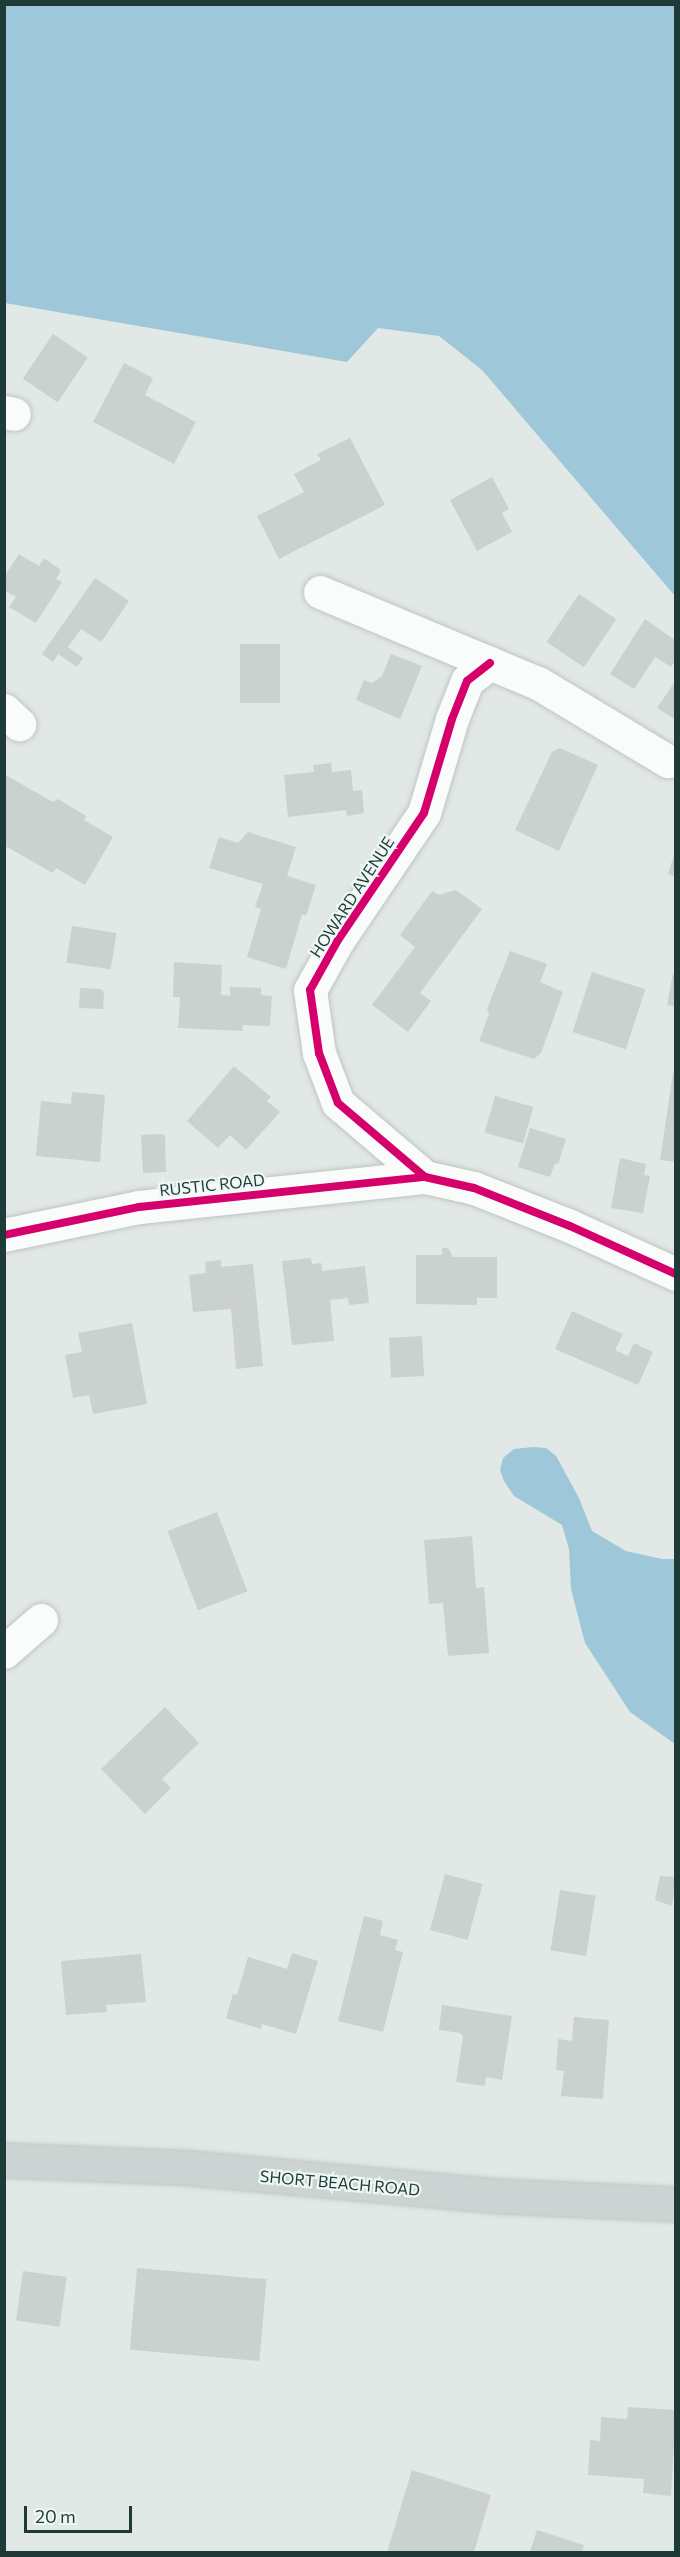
<!DOCTYPE html>
<style>
body{margin:0}
#map{position:relative;width:680px;height:2557px;overflow:hidden;background:#e1e8e6;font-family:Commissioner,sans-serif}
div>[style]{position:absolute}
.water>*{inset:0;background:#9ec8d9}
.building>*{inset:0;background:#cbd1cf;transform-origin:0 0}
.roads{filter:drop-shadow(0 0 2px #bec5c3) drop-shadow(0 0 2px #bec5c3)}
.minor>*{height:33px;margin:-16.5px;padding:0 16.5px;transform-origin:16.5px;border-radius:16.5px;background:#fafcfb}
.major>*{height:33px;margin:-16.5px;padding:0 16.5px;transform-origin:16.5px;border-radius:16.5px;background:#ccd4d3}
.cycleway>*{height:8px;margin:-4px;padding:0 4px;transform-origin:4px;border-radius:4px;background:#d6006c}
span{translate:-50% -50%;white-space:nowrap;text-align:center;line-height:1.15;-webkit-text-stroke:4.5px #eef7f4;paint-order:stroke}
.street-label{font-size:16px;color:#1e3b38}
.frame{position:absolute;inset:0;border:6px solid #1e3b38;pointer-events:none}
.scale{position:absolute;left:24px;top:2506px;width:108px;height:27px;box-sizing:border-box;border:3px solid #1e3b38;border-top:0;padding-left:8px;font-size:18px;line-height:21px;white-space:nowrap;color:#1e3b38;-webkit-text-stroke:4px #eef7f4;paint-order:stroke}
</style>
<div id="map">
<div class="water">
<i style="clip-path:polygon(4px 5px,675px 5px,675px 596px,482px 370px,439px 336px,378px 328px,347px 362px,5px 303px)"></i>
<i style="clip-path:polygon(533px 1447px,546px 1448px,556px 1456px,579px 1498px,592px 1531px,626px 1551px,662px 1559px,675px 1559px,675px 1744px,630px 1712px,585px 1643px,571px 1589px,569px 1549px,562px 1525px,514px 1496px,504px 1481px,500px 1470px,503px 1458px,514px 1449px)"></i>
</div>
<div class="building">
<i style="left:53px;top:334px;width:42px;height:54px;rotate:34deg"></i>
<i style="clip-path:polygon(124px 363px,153px 378px,145px 395px,196px 422px,174px 464px,93px 422px)"></i>
<i style="clip-path:polygon(350px 438px,385px 505px,279px 559px,257px 516px,304px 492px,294px 474px,321px 460px,317px 454px)"></i>
<i style="clip-path:polygon(492px 477px,509px 509px,502px 513px,512px 532px,477px 551px,450px 500px)"></i>
<i style="clip-path:polygon(19px 554px,39px 566px,44px 558px,61px 570px,56px 579px,62px 582px,36px 623px,9px 607px,16px 597px,4px 590px,4px 577px)"></i>
<i style="clip-path:polygon(95px 578px,129px 601px,101px 642px,81px 629px,68px 647px,83px 658px,77px 667px,58px 654px,53px 662px,42px 654px)"></i>
<i style="left:579px;top:594px;width:45px;height:58px;rotate:34deg"></i>
<i style="clip-path:polygon(645px 619px,676px 641px,676px 660px,671px 667px,655px 657px,634px 689px,610px 674px)"></i>
<i style="left:240px;top:644px;width:40px;height:59px"></i>
<i style="clip-path:polygon(391px 654px,422px 666px,400px 719px,356px 700px,364px 680px,372px 683px,382px 676px)"></i>
<i style="clip-path:polygon(676px 680px,676px 720px,657px 708px)"></i>
<i style="clip-path:polygon(560px 748px,598px 765px,559px 851px,515px 830px,552px 752px)"></i>
<i style="clip-path:polygon(331px 763px,332px 772px,351px 770px,353px 791px,362px 790px,364px 813px,347px 816px,346px 810px,288px 817px,284px 775px,314px 772px,313px 765px)"></i>
<i style="clip-path:polygon(4px 774px,53px 802px,58px 799px,86px 816px,84px 820px,113px 837px,85px 885px,56px 868px,53px 873px,7px 847px,4px 851px)"></i>
<i style="clip-path:polygon(248px 832px,296px 847px,287px 876px,316px 885px,306px 916px,302px 914px,286px 969px,247px 957px,261px 909px,255px 907px,263px 884px,209px 868px,219px 837px,238px 843px)"></i>
<i style="clip-path:polygon(675px 852px,676px 852px,676px 877px,668px 874px)"></i>
<i style="clip-path:polygon(456px 890px,482px 909px,420px 993px,431px 1001px,408px 1032px,372px 1005px,415px 947px,400px 935px,432px 891px,439px 895px)"></i>
<i style="left:72px;top:926px;width:45px;height:37px;rotate:9deg"></i>
<i style="clip-path:polygon(510px 951px,547px 964px,540px 982px,563px 992px,541px 1053px,534px 1059px,479px 1041px,489px 1014px,487px 1009px)"></i>
<i style="clip-path:polygon(174px 962px,222px 965px,221px 995px,230px 996px,230px 987px,261px 988px,261px 995px,272px 996px,270px 1026px,243px 1025px,242px 1031px,178px 1028px,180px 997px,173px 997px)"></i>
<i style="left:592px;top:972px;width:56px;height:63px;rotate:18deg"></i>
<i style="clip-path:polygon(673px 973px,676px 973px,676px 1007px,667px 1005px)"></i>
<i style="clip-path:polygon(80px 988px,101px 989px,104px 993px,103px 1009px,79px 1008px)"></i>
<i style="clip-path:polygon(234px 1066px,271px 1097px,267px 1101px,280px 1112px,246px 1150px,230px 1135px,218px 1148px,187px 1121px)"></i>
<i style="clip-path:polygon(676px 1071px,676px 1162px,660px 1160px,673px 1073px)"></i>
<i style="clip-path:polygon(72px 1092px,105px 1095px,100px 1162px,36px 1156px,41px 1101px,71px 1104px)"></i>
<i style="left:495px;top:1096px;width:40px;height:38px;rotate:16deg"></i>
<i style="clip-path:polygon(530px 1128px,566px 1139px,558px 1164px,555px 1163px,550px 1177px,518px 1167px)"></i>
<i style="clip-path:polygon(162px 1134px,165px 1136px,166px 1172px,143px 1173px,141px 1135px)"></i>
<i style="clip-path:polygon(620px 1158px,646px 1164px,644px 1175px,650px 1176px,643px 1213px,611px 1208px)"></i>
<i style="clip-path:polygon(442px 1248px,448px 1248px,453px 1257px,497px 1257px,497px 1298px,477px 1298px,477px 1305px,416px 1304px,416px 1255px,442px 1255px)"></i>
<i style="clip-path:polygon(311px 1258px,312px 1264px,321px 1263px,322px 1271px,365px 1266px,369px 1303px,349px 1305px,348px 1298px,330px 1300px,334px 1341px,292px 1345px,282px 1261px)"></i>
<i style="clip-path:polygon(221px 1260px,221px 1267px,253px 1264px,263px 1366px,236px 1369px,231px 1309px,193px 1312px,189px 1275px,206px 1273px,205px 1262px)"></i>
<i style="clip-path:polygon(572px 1311px,623px 1334px,615px 1350px,628px 1356px,634px 1343px,653px 1352px,638px 1385px,555px 1349px)"></i>
<i style="clip-path:polygon(132px 1323px,147px 1404px,93px 1414px,89px 1395px,73px 1398px,65px 1355px,82px 1352px,78px 1333px)"></i>
<i style="left:422px;top:1336px;width:40px;height:33px;rotate:87deg"></i>
<i style="left:217px;top:1512px;width:85px;height:53px;rotate:69deg"></i>
<i style="clip-path:polygon(472px 1536px,476px 1588px,484px 1587px,489px 1653px,448px 1656px,443px 1603px,429px 1604px,424px 1540px)"></i>
<i style="clip-path:polygon(165px 1707px,199px 1743px,162px 1779px,171px 1788px,145px 1814px,101px 1769px)"></i>
<i style="left:445px;top:1874px;width:39px;height:58px;rotate:15deg"></i>
<i style="clip-path:polygon(660px 1876px,676px 1877px,672px 1906px,655px 1900px)"></i>
<i style="left:560px;top:1890px;width:36px;height:61px;rotate:9deg"></i>
<i style="clip-path:polygon(364px 1916px,383px 1921px,380px 1935px,398px 1940px,395px 1950px,403px 1952px,383px 2032px,338px 2021px)"></i>
<i style="clip-path:polygon(292px 1953px,318px 1961px,296px 2034px,262px 2024px,261px 2029px,226px 2018px,233px 1994px,237px 1995px,248px 1957px,287px 1969px)"></i>
<i style="clip-path:polygon(141px 1954px,146px 2002px,106px 2005px,107px 2012px,66px 2015px,61px 1961px)"></i>
<i style="clip-path:polygon(442px 2005px,512px 2016px,502px 2080px,486px 2077px,485px 2086px,456px 2082px,463px 2036px,460px 2033px,439px 2030px)"></i>
<i style="clip-path:polygon(574px 2017px,609px 2020px,603px 2099px,561px 2096px,564px 2071px,556px 2070px,558px 2039px,572px 2041px)"></i>
<i style="left:137px;top:2268px;width:130px;height:82px;rotate:5deg"></i>
<i style="left:23px;top:2271px;width:44px;height:50px;rotate:8deg"></i>
<i style="clip-path:polygon(628px 2407px,676px 2410px,671px 2496px,643px 2493px,644px 2479px,588px 2475px,590px 2440px,600px 2441px,601px 2417px,627px 2419px)"></i>
<i style="clip-path:polygon(412px 2470px,491px 2495px,474px 2552px,387px 2552px)"></i>
<i style="clip-path:polygon(537px 2530px,584px 2545px,582px 2552px,530px 2552px)"></i>
</div>
<div class="roads">
<div class="minor">
<i style="left:4px;top:412px;width:10px;rotate:11deg"></i>
<i style="left:320px;top:592px;width:236px;rotate:22.7deg"></i>
<i style="left:538px;top:683px;width:152px;rotate:31deg"></i>
<i style="left:490px;top:663px;width:29px;rotate:142deg"></i>
<i style="left:467px;top:681px;width:41px;rotate:111.5deg"></i>
<i style="left:452px;top:719px;width:98px;rotate:106.6deg"></i>
<i style="left:424px;top:813px;width:153px;rotate:124.1deg"></i>
<i style="left:338px;top:940px;width:57px;rotate:119.2deg"></i>
<i style="left:310px;top:990px;width:64px;rotate:81.9deg"></i>
<i style="left:319px;top:1053px;width:53px;rotate:69.2deg"></i>
<i style="left:338px;top:1103px;width:114px;rotate:40.4deg"></i>
<i style="left:425px;top:1177px;width:50px;rotate:12.7deg"></i>
<i style="left:474px;top:1188px;width:103px;rotate:21.6deg"></i>
<i style="left:570px;top:1226px;width:116px;rotate:24.4deg"></i>
<i style="left:4px;top:710px;width:21px;rotate:43deg"></i>
<i style="left:4px;top:1235px;width:138px;rotate:-11.7deg"></i>
<i style="left:139px;top:1207px;width:288px;rotate:-6deg"></i>
<i style="left:4px;top:1652px;width:49px;rotate:-40.9deg"></i>
</div>
<div class="major">
<i style="left:4px;top:2160px;width:187px;rotate:2.4deg"></i>
<i style="left:191px;top:2168px;width:310px;rotate:5.2deg"></i>
<i style="left:500px;top:2196px;width:176px;rotate:2.6deg"></i>
</div>
</div>
<div class="cycleway">
<i style="left:490px;top:663px;width:29px;rotate:142deg"></i>
<i style="left:467px;top:681px;width:41px;rotate:111.5deg"></i>
<i style="left:452px;top:719px;width:98px;rotate:106.6deg"></i>
<i style="left:424px;top:813px;width:153px;rotate:124.1deg"></i>
<i style="left:338px;top:940px;width:57px;rotate:119.2deg"></i>
<i style="left:310px;top:990px;width:64px;rotate:81.9deg"></i>
<i style="left:319px;top:1053px;width:53px;rotate:69.2deg"></i>
<i style="left:338px;top:1103px;width:114px;rotate:40.4deg"></i>
<i style="left:425px;top:1177px;width:50px;rotate:12.7deg"></i>
<i style="left:474px;top:1188px;width:103px;rotate:21.6deg"></i>
<i style="left:570px;top:1226px;width:116px;rotate:24.4deg"></i>
<i style="left:4px;top:1235px;width:138px;rotate:-11.7deg"></i>
<i style="left:139px;top:1207px;width:288px;rotate:-6deg"></i>
</div>
<div class="street-label">
<span style="left:352px;top:897px;rotate:-57deg">HOWARD AVENUE</span>
<span style="left:212px;top:1185px;rotate:-6deg">RUSTIC ROAD</span>
<span style="left:340px;top:2183px;rotate:5deg">SHORT BEACH ROAD</span>
</div>
<div class="frame"></div>
<div class="scale">20 m</div>
</div>
